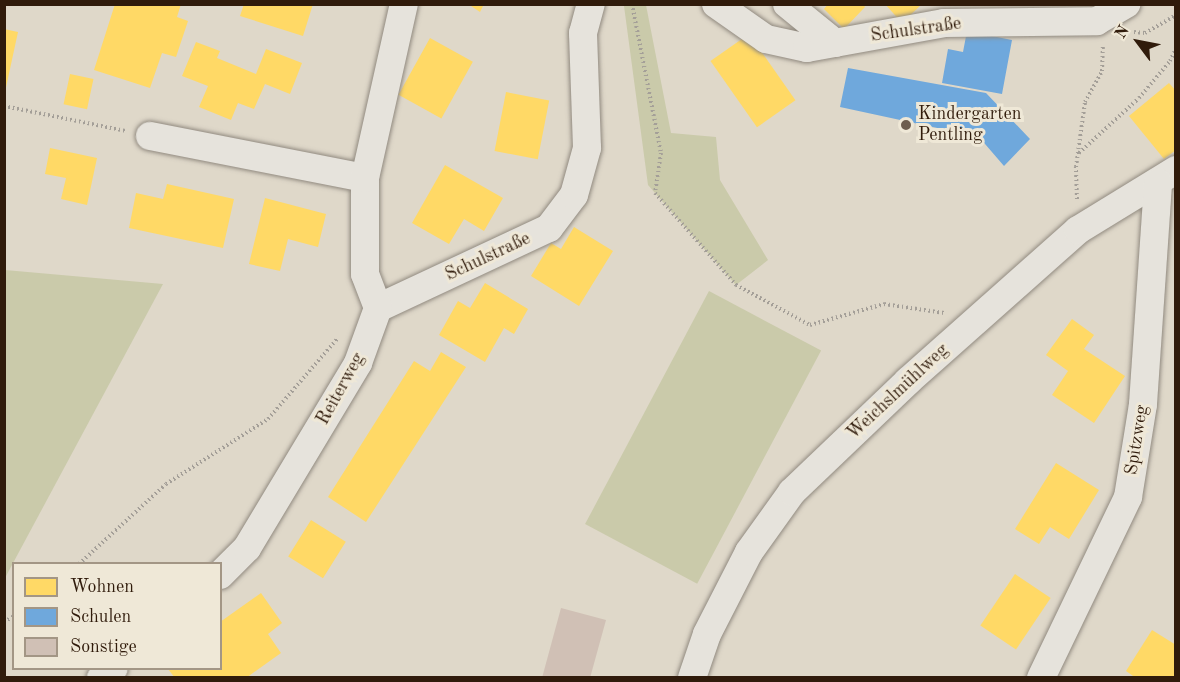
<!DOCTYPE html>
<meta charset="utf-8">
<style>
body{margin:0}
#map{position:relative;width:1180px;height:682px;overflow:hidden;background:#dfd8c9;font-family:"Old Standard TT",serif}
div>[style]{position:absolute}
.green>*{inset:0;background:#cacaaa;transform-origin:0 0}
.homes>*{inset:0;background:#ffd966;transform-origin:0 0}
.schools>*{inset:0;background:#6fa8dc}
.building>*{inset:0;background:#d0c0b5}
.path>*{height:4px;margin-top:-2px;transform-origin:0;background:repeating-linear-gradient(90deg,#a49f98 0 1.5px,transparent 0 4.5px)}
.roads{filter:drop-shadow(0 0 2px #918a80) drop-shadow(0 0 2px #918a80)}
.minor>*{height:28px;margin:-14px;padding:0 14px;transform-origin:14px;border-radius:14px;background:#e6e3dc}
.dots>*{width:16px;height:16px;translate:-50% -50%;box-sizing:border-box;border:3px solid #efe8d7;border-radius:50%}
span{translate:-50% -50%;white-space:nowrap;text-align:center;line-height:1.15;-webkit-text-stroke:6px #efe8d7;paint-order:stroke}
.street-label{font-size:18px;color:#301b0b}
.poi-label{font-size:18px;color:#301b0b}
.left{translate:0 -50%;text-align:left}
.frame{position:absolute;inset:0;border:6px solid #301b0b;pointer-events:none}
.legend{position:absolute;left:12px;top:562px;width:210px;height:108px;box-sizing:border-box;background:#efe8d7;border:2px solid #a39685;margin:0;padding:8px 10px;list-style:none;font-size:18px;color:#301b0b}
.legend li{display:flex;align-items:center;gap:12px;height:30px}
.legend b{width:30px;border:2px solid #a39685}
.north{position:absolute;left:1108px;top:12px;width:60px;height:60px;-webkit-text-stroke:4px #efe8d7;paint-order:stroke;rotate:302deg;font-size:16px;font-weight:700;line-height:24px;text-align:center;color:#301b0b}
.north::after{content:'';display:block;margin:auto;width:21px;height:27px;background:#301b0b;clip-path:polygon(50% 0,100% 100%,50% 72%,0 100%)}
</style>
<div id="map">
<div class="green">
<i style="clip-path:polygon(646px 5px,671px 133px,716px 137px,720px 180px,768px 260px,736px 285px,648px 185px,624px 6px)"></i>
<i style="clip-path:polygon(5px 270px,163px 284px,5px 578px,4px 270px)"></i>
<i style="left:709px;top:291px;width:127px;height:264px;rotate:28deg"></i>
</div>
<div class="homes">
<i style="clip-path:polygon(115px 4px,181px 4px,177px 17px,188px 21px,176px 57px,162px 53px,150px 88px,94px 70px)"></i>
<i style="clip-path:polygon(244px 4px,313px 4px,303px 36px,240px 16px)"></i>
<i style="clip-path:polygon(468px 4px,484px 4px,480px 12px)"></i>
<i style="clip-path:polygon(828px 4px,863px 4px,865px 7px,844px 29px,824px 9px)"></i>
<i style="clip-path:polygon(885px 4px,922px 4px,902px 23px)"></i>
<i style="clip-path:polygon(4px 29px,18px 32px,5px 92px,4px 92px)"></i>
<i style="left:749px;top:34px;width:81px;height:47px;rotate:55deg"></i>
<i style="left:430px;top:38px;width:49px;height:65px;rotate:29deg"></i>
<i style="clip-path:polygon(196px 42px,220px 51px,217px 58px,256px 74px,266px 49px,302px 63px,290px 94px,265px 84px,254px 109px,238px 103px,231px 120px,199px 107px,208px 86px,182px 76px)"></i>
<i style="left:70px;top:74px;width:24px;height:31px;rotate:12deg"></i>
<i style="clip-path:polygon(1169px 83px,1176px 91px,1176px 150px,1164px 159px,1129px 116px)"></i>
<i style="left:506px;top:92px;width:44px;height:60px;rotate:11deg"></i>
<i style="clip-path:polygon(50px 148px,97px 158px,87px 205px,61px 199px,66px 178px,45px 174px)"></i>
<i style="clip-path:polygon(445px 165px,503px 198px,484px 231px,464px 219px,449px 244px,412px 223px)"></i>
<i style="clip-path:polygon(167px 184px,234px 199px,223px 248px,129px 228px,136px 193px,163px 199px)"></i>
<i style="clip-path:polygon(265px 198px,326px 214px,318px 247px,288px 239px,280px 271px,249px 264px)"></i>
<i style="clip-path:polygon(574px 227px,613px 251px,579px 306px,531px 276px,551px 243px,561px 249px)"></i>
<i style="clip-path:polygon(485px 283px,528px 309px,514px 334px,504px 328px,485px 362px,439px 335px,458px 301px,470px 308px)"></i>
<i style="clip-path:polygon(1072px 319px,1094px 335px,1084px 349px,1125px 376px,1094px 423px,1052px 395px,1068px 371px,1046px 355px)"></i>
<i style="clip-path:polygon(441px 352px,466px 367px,366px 522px,328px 497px,414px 361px,430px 371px)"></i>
<i style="clip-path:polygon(1056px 463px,1099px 490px,1069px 539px,1050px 527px,1039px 544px,1015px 529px)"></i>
<i style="left:311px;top:520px;width:41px;height:43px;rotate:32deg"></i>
<i style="left:1015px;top:574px;width:43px;height:62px;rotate:34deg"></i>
<i style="clip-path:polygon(261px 593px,282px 623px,268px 634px,281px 653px,246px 678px,175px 678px,168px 669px,220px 669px,220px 622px)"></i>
<i style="clip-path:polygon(1152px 630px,1176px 645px,1176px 678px,1136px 678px,1126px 671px)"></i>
</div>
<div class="schools">
<i style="clip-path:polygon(967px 31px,1012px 40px,1002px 94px,942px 83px,948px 49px,963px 52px)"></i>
<i style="clip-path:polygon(848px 68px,986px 93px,1030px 139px,1004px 166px,979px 137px,840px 107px)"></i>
</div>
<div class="building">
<i style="clip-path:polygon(561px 608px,606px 620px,590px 678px,542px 678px)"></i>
</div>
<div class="path">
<i style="left:632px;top:4px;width:152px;rotate:79deg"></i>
<i style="left:661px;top:153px;width:40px;rotate:98.5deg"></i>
<i style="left:655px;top:193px;width:123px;rotate:48.6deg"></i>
<i style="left:736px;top:285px;width:84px;rotate:28.4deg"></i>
<i style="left:810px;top:325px;width:77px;rotate:-15.8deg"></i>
<i style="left:884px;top:304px;width:61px;rotate:8.5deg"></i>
<i style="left:1134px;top:32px;width:11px;rotate:5deg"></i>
<i style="left:1145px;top:33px;width:36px;rotate:-30deg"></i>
<i style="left:4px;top:106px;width:125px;rotate:11.6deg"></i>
<i style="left:1079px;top:153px;width:81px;rotate:-42.5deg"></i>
<i style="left:1139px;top:98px;width:48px;rotate:-50deg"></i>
<i style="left:1170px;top:61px;width:14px;rotate:-65deg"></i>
<i style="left:1077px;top:199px;width:32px;rotate:-92deg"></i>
<i style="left:1076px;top:167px;width:66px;rotate:-82.1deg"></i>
<i style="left:1085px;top:102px;width:35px;rotate:-61deg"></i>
<i style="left:1102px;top:71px;width:24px;rotate:-88deg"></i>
<i style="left:79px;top:564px;width:118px;rotate:-42.6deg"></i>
<i style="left:166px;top:484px;width:121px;rotate:-32.5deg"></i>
<i style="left:268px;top:419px;width:106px;rotate:-49.2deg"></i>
<i style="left:4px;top:622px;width:12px;rotate:-31deg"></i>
<i style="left:4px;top:676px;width:4px;rotate:27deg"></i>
</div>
<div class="roads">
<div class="minor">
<i style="left:716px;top:4px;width:61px;rotate:35deg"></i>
<i style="left:766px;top:39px;width:42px;rotate:12.4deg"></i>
<i style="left:807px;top:48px;width:139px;rotate:-10.3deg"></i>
<i style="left:944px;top:23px;width:153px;rotate:-0.7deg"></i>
<i style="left:1097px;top:21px;width:34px;rotate:-30deg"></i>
<i style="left:787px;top:4px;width:62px;rotate:39.1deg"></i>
<i style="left:150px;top:136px;width:219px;rotate:11.1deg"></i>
<i style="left:378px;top:308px;width:189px;rotate:-25.1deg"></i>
<i style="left:549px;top:228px;width:41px;rotate:-52.9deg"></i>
<i style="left:574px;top:195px;width:49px;rotate:-74.5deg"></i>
<i style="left:587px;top:148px;width:115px;rotate:-92deg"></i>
<i style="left:583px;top:33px;width:30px;rotate:-75deg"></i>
<i style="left:220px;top:575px;width:38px;rotate:-45deg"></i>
<i style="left:247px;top:548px;width:216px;rotate:-59deg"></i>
<i style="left:358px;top:363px;width:59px;rotate:-70deg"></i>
<i style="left:378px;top:308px;width:36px;rotate:-111deg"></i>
<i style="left:365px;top:274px;width:96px;rotate:-90deg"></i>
<i style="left:365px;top:178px;width:178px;rotate:-77.4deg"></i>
<i style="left:101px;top:678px;width:16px;rotate:-38deg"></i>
<i style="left:692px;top:678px;width:46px;rotate:-71.2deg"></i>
<i style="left:707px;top:634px;width:92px;rotate:-62.9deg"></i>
<i style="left:749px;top:552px;width:74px;rotate:-54.4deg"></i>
<i style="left:792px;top:492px;width:161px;rotate:-43.7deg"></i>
<i style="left:908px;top:381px;width:227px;rotate:-41.6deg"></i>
<i style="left:1078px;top:230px;width:115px;rotate:-31.5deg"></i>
<i style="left:1041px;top:678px;width:201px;rotate:-64.3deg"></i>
<i style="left:1128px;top:497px;width:94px;rotate:-80.8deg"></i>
<i style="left:1143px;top:404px;width:222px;rotate:-86.1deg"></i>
</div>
</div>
<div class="dots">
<i style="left:906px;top:125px;background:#6d5d4e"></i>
</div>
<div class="street-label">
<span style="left:916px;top:30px;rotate:-8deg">Schulstraße</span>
<span style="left:488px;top:257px;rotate:-25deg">Schulstraße</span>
<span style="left:341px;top:389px;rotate:-61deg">Reiterweg</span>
<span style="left:898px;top:392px;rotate:-43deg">Weichslmühlweg</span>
<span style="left:1137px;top:440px;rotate:-81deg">Spitzweg</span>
</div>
<div class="poi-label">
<span class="left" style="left:918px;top:125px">Kindergarten<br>Pentling</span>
</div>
<div class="frame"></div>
<ul class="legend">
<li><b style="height:16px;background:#ffd966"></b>Wohnen</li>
<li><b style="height:16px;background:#6fa8dc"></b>Schulen</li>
<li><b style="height:16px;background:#d0c0b5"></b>Sonstige</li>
</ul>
<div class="north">N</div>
</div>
